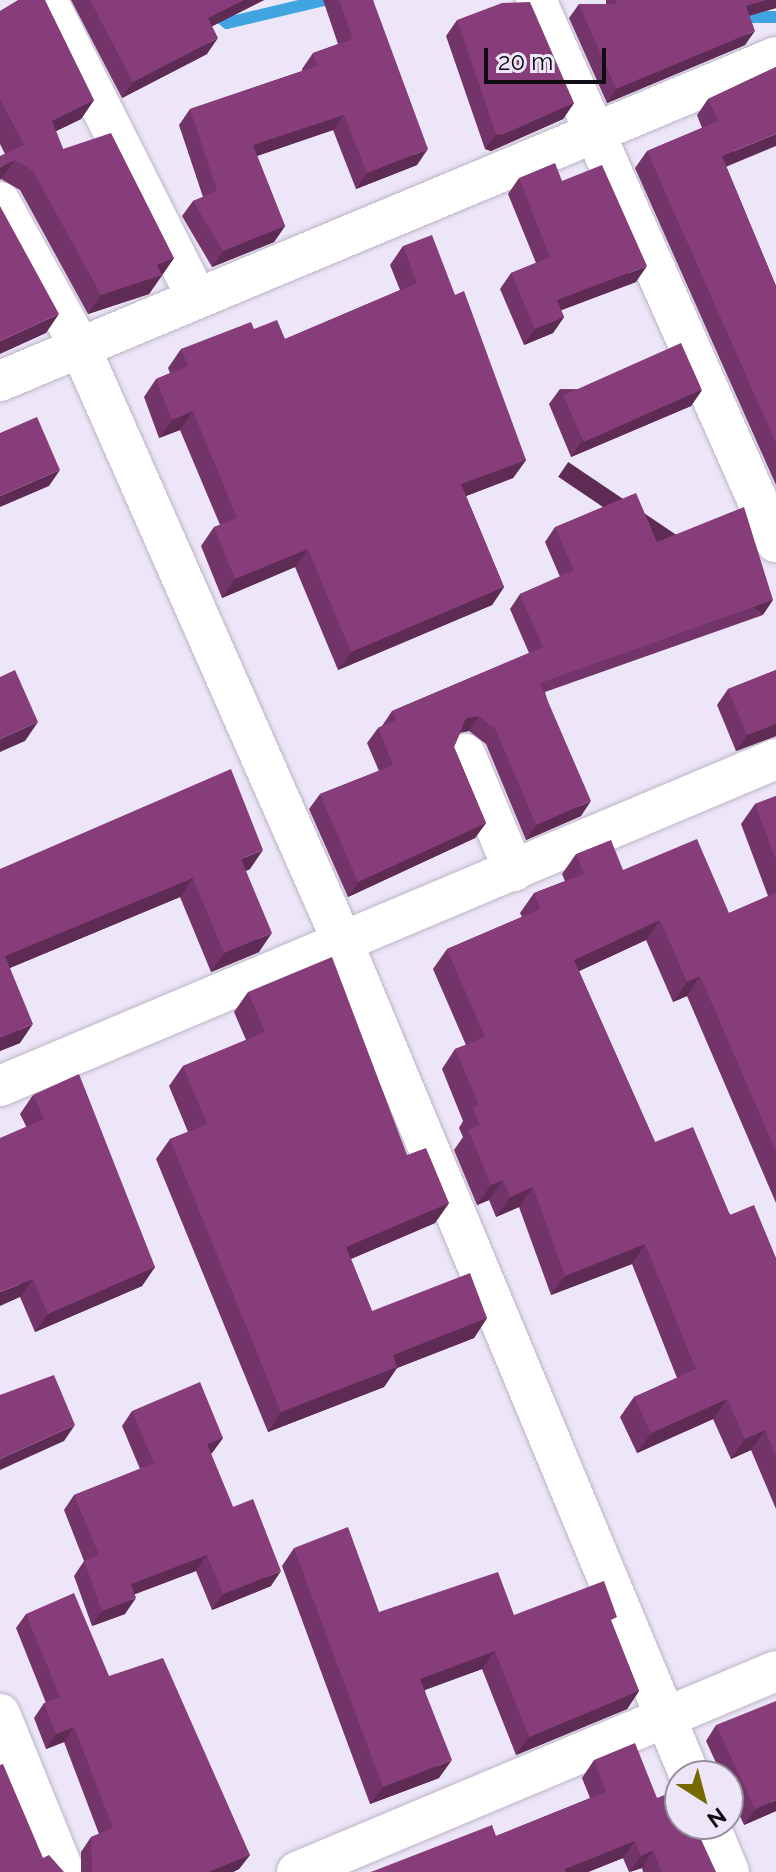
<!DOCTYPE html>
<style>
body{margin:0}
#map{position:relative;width:776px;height:1872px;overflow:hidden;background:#ede6f8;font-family:Raleway,sans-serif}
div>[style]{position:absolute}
.stream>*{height:12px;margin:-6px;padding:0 6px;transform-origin:6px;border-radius:6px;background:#3fa4e0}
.roads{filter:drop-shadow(0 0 2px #bbb5c6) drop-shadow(0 0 2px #bbb5c6)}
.minor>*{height:40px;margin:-20px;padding:0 20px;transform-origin:20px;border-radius:20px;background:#fff}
.wall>*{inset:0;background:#733469}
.shaded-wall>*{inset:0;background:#5e2b55;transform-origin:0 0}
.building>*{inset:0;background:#863d7a;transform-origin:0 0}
span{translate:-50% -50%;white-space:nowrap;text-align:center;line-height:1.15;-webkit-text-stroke:8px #ede6f8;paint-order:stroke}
.north{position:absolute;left:664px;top:1760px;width:80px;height:80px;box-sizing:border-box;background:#ede6f8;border:2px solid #948f9c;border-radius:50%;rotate:144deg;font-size:22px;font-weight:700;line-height:32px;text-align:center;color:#0f0d13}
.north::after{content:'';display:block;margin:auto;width:28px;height:36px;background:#756900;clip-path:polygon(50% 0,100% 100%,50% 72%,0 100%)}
.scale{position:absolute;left:484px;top:48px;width:122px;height:36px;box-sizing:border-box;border:4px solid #0f0d13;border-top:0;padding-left:10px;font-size:24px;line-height:28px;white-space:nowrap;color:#0f0d13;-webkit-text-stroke:6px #ede6f8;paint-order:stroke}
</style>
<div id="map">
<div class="stream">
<i style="left:197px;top:0;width:38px;rotate:37deg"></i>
<i style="left:227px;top:23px;width:100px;rotate:-13.3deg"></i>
<i style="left:721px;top:0;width:36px;rotate:28deg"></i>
<i style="left:753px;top:17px;width:23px"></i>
</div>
<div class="roads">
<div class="minor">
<i style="left:47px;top:0;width:331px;rotate:63.3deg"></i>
<i style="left:536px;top:0;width:593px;rotate:66.12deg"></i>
<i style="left:0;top:202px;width:166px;rotate:61.1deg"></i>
<i style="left:80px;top:347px;width:651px;rotate:66.19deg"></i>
<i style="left:343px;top:943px;width:902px;rotate:67.39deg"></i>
<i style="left:0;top:381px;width:841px;rotate:-22.66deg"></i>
<i style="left:465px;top:754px;width:127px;rotate:67.3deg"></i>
<i style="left:0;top:1086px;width:842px;rotate:-22.85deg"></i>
<i style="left:0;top:1714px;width:170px;rotate:67.9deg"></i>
<i style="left:709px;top:1824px;width:52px;rotate:67.4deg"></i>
<i style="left:297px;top:1872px;width:519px;rotate:-22.76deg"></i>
</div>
</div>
<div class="wall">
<i style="clip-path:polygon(71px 0,264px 0,212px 26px,207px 54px,122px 98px)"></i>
<i style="clip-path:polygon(323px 0,373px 0,417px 165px,356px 189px,333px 130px,257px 156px,285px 226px,274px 242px,212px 267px,182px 216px,193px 201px,203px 197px,179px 125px,190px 109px,302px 71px,302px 69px,313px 53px,338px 44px)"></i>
<i style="clip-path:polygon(606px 0,776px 0,776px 8px,749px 16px,745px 45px,607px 103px,569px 18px,579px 4px,606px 4px)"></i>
<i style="clip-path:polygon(0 11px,94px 100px,81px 119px,56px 131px,63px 149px,174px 258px,149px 294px,88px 314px,20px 190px,1px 179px,5px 154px,0 144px)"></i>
<i style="clip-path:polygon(457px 20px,574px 103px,563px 119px,491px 151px,485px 149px,446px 36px)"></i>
<i style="clip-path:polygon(776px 67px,726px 166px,776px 286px,776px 485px,635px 168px,647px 151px,702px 128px,697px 115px,708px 99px)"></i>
<i style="clip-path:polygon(519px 178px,562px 181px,636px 282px,561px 310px,564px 317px,553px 333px,524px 345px,500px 289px,511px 273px,536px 263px,508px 194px)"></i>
<i style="clip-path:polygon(403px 246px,455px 295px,526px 460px,513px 478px,466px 496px,504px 587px,492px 605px,338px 670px,295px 567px,222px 598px,201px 546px,214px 527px,220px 525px,180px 430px,159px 438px,144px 397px,156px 379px,170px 373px,168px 368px,181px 349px,254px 329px,285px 339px,400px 290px,390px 265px)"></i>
<i style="clip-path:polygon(560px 389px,702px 390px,691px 406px,571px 457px,549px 404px)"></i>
<i style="clip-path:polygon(555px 527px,657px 542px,763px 615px,545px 692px,581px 816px,526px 840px,486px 744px,469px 731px,460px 733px,454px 747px,486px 823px,475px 838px,348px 897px,309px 809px,320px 794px,379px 771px,367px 743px,378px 728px,382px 726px,392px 711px,529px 653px,510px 609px,520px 594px,560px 577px,545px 542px)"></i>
<i style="clip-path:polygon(776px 670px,776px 736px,736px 751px,717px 705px,728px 689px)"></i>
<i style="clip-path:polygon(776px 796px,776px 1203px,687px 996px,673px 1002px,646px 940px,579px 971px,655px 1142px,776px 1258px,776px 1509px,751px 1450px,731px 1459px,713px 1419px,637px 1453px,620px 1417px,634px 1397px,677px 1378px,632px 1264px,551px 1295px,519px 1207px,496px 1217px,489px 1200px,477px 1205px,454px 1150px,463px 1137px,459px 1128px,463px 1121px,442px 1069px,455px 1049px,466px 1045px,433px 969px,447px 949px,522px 917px,520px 913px,534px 893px,565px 881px,562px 874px,576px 854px,623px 870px,729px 913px,768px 896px,741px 824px,755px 804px)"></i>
<i style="clip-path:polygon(0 869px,250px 869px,246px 871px,259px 952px,211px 972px,180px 897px,10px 968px,20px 1043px,0 1051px)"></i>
<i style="clip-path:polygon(248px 992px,407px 1155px,449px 1203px,435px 1223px,351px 1259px,372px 1311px,487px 1318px,474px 1338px,397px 1368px,384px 1387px,268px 1432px,156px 1159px,170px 1139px,188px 1132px,169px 1086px,183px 1066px,246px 1040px,234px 1012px)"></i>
<i style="clip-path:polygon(33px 1095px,155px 1267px,142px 1286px,35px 1332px,20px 1297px,26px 1126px,20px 1114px)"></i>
<i style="clip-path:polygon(132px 1411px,223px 1438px,211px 1454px,233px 1507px,271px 1586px,212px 1610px,196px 1571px,134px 1594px,125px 1614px,92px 1626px,74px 1576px,84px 1561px,64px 1510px,74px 1495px,140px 1469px,122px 1426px)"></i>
<i style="clip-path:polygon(294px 1548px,379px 1612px,514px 1615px,612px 1624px,639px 1691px,627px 1709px,516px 1755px,482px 1669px,425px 1690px,439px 1778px,370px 1804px,282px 1566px)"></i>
<i style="clip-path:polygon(26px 1614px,109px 1676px,250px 1855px,239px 1869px,233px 1872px,81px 1872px,81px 1852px,91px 1837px,99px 1834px,64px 1742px,46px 1749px,34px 1718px,44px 1703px,46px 1703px,16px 1628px)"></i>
<i style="clip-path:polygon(716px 1725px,776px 1811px,744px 1825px,728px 1790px,728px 1776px,722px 1776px,706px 1741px)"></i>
<i style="clip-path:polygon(594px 1760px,657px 1798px,716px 1872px,643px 1872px,642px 1868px,629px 1872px,623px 1858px,588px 1872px,371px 1872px,496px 1836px,590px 1798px,582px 1778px)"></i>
</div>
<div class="shaded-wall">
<i style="clip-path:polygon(244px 0,264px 0,197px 34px,208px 18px)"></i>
<i style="clip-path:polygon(766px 0,776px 0,776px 8px,736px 19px,746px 6px)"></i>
<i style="clip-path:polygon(755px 31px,745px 45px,607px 103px,616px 89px)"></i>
<i style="clip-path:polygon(218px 38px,207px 54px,122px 98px,133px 82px)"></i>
<i style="clip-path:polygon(94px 100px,81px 119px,38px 140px,52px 121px)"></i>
<i style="clip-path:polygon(574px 103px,563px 119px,491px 151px,485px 149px,496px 134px)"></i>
<i style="clip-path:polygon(344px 115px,333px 130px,242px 161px,253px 145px)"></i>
<i style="clip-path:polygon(776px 134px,776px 146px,711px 173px,722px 156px)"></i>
<i style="clip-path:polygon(428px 149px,417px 165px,356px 189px,367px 173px)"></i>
<i style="clip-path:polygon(15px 160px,1px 179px,0 180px,0 167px)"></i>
<i style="clip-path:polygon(285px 226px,274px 242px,212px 267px,223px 251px)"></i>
<i style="clip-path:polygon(174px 258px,149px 294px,88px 314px,101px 295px,157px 265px)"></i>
<i style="clip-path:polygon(647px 266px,636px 282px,546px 316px,557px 300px)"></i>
<i style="clip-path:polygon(59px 314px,46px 333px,0 354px,0 341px)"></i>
<i style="clip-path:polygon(564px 317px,553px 333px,524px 345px,535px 329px)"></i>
<i style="clip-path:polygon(702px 390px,691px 406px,571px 457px,582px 441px)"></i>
<i style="clip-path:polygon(193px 411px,180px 430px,159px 438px,172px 420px)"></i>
<i style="clip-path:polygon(526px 460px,513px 478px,448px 503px,461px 484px)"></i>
<i style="clip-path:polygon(60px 470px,49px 486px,0 507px,0 496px)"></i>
<i style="clip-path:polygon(308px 549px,295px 567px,222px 598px,235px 579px)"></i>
<i style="clip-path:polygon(504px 587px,492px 605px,338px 670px,351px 652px)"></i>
<i style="left:773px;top:600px;width:18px;height:247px;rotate:124deg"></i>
<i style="clip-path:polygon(479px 716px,469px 731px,455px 733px,466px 718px)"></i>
<i style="clip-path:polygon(38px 722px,25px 741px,0 752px,0 739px)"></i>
<i style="clip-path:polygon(776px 724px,776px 736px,736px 751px,747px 735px)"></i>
<i style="clip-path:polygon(591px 801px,581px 816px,526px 840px,536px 825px)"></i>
<i style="clip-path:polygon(486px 823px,475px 838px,348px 897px,358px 882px)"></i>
<i style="clip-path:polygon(263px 850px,250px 869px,228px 878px,241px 859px)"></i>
<i style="clip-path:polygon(193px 878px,180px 897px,0 972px,5px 956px)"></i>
<i style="clip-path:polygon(660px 920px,646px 940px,560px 980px,574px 960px)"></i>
<i style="clip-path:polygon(272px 933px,259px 952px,211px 972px,224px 953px)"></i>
<i style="clip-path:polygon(700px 976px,687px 996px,673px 1002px,687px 982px)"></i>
<i style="clip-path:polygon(33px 1024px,20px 1043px,0 1051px,0 1038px)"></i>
<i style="clip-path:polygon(503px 1180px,489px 1200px,477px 1205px,491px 1185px)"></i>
<i style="clip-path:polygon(533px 1187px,519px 1207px,496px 1217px,510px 1197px)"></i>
<i style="clip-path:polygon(449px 1203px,435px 1223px,332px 1267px,346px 1247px)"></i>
<i style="clip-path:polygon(645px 1244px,632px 1264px,551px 1295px,565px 1276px)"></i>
<i style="clip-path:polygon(155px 1267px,142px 1286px,35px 1332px,48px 1314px)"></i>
<i style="clip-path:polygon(33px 1279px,20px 1297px,0 1306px,0 1292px)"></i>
<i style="clip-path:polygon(487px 1318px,474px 1338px,397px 1368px,384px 1387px,268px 1432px,281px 1412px,393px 1355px)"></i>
<i style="clip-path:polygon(727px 1399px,713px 1419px,637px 1453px,651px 1433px)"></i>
<i style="clip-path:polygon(75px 1425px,64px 1441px,0 1470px,0 1459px)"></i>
<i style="clip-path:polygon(765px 1430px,751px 1450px,731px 1459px,745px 1439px)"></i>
<i style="clip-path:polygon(223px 1438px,212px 1453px,197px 1460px,207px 1444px)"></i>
<i style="clip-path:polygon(207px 1555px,196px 1571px,120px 1600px,131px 1584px)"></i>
<i style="clip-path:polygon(281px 1571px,271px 1586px,212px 1610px,223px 1594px)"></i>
<i style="clip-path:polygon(136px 1598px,125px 1614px,92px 1626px,102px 1611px)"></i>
<i style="clip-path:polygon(495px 1651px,482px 1669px,408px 1696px,420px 1679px)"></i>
<i style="clip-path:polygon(639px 1691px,627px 1709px,516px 1755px,529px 1737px)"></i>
<i style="clip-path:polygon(74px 1727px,64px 1742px,46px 1749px,56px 1734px)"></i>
<i style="clip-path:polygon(452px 1760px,439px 1778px,370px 1804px,383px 1787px)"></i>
<i style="clip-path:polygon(776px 1800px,776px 1811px,744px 1825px,755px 1809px)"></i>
<i style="clip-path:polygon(635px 1841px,623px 1858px,588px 1872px,562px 1872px,565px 1869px)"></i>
<i style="clip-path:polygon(653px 1850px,642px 1868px,630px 1872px,641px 1856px)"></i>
<i style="clip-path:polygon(250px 1855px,239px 1869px,233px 1872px,208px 1872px)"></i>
</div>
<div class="building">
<i style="clip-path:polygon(18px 0,45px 0,94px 100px,52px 121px,63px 149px,111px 133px,174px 258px,157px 265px,162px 275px,101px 295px,33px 171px,15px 160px,0 167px,0 156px,24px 145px,0 99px,0 11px)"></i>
<i style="clip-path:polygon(90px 0,244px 0,208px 18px,218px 38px,133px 82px)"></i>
<i style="clip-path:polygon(339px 0,373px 0,428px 149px,367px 173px,344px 115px,253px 145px,285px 226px,223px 251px,193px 201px,217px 191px,190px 109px,317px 66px,313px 53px,353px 39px)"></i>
<i style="clip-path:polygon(616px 0,766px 0,746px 6px,755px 31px,616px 89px,579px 4px,616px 4px)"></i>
<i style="clip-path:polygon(530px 2px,574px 103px,502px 135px,496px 134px,457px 20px,502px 3px)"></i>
<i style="clip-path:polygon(776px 67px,776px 134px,722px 156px,776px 286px,776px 443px,647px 151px,718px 121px,708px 99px)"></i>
<i style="clip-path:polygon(555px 163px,562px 181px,602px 165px,647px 266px,557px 300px,564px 317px,535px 329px,511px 273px,550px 257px,519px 178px)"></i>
<i style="clip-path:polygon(0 206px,59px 314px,0 341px)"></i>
<i style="clip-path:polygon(432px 235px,455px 295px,464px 291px,526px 460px,461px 484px,504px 587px,351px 652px,308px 549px,235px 579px,214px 527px,237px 518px,193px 411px,172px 420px,156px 379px,188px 366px,181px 349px,251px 322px,254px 329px,277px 320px,285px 339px,417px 283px,403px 246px)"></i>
<i style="left:681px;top:343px;width:51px;height:129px;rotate:66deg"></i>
<i style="clip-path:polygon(37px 417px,60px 470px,0 496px,0 433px)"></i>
<i style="clip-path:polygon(636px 493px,657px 542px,744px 507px,773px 600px,540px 683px,591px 801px,536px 825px,496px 730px,479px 716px,466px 718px,454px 747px,486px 823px,358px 882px,320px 794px,393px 765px,378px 728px,396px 720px,392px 711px,543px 647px,520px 594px,574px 570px,555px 527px)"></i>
<i style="clip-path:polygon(15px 670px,38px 722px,0 739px,0 677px)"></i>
<i style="clip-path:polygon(776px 670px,776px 724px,747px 735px,728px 689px)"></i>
<i style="clip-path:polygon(231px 769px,263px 850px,241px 859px,272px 933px,224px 953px,193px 878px,5px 956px,33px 1024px,0 1038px,0 869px)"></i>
<i style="clip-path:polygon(776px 796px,776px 860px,755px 804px)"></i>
<i style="clip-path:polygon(697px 839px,729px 913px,776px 893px,776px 1151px,700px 976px,687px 982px,660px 920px,574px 960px,655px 1142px,693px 1127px,730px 1215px,754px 1205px,776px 1258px,776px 1456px,765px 1430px,745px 1439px,727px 1399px,651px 1433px,634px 1397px,696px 1369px,645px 1244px,565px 1276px,533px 1187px,510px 1197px,503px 1180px,491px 1185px,468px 1130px,480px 1125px,473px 1108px,479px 1105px,455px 1049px,485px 1037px,447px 949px,540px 909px,534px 893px,584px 874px,576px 854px,611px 840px,623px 870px)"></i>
<i style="clip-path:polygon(332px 957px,407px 1155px,426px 1148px,449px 1203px,346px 1247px,372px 1311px,470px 1273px,487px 1318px,393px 1355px,397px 1367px,281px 1412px,170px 1139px,207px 1124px,183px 1066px,265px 1032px,248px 992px)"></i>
<i style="clip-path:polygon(79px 1074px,155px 1267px,48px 1314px,33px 1279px,0 1292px,0 1138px,44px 1119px,33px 1095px)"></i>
<i style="clip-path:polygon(54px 1375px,75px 1425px,0 1459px,0 1395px)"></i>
<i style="clip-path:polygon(200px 1382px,223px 1438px,207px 1444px,233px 1507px,253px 1499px,281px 1571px,223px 1594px,207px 1555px,131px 1584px,136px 1598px,102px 1611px,84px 1561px,99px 1555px,74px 1495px,154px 1463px,132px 1411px)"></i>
<i style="clip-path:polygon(348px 1527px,379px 1612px,498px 1572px,514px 1615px,604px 1581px,617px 1617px,611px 1620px,639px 1691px,529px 1737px,495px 1651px,420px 1679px,452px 1760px,383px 1787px,294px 1548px)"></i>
<i style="clip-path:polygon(74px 1593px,109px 1676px,163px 1658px,250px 1855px,208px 1872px,92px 1872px,91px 1837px,113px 1828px,74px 1727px,56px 1734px,44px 1703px,60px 1697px,26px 1614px)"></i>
<i style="clip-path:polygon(776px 1701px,776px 1800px,755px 1809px,716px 1725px)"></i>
<i style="clip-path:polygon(635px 1743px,657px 1798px,679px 1789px,680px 1792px,680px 1824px,694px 1824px,716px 1872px,662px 1872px,653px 1850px,641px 1856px,635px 1841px,565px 1869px,566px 1872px,371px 1872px,492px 1825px,496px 1836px,606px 1792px,594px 1760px)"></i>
<i style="clip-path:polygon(3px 1764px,43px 1858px,49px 1855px,64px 1872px,0 1872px,0 1765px)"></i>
</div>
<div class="north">N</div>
<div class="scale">20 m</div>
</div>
